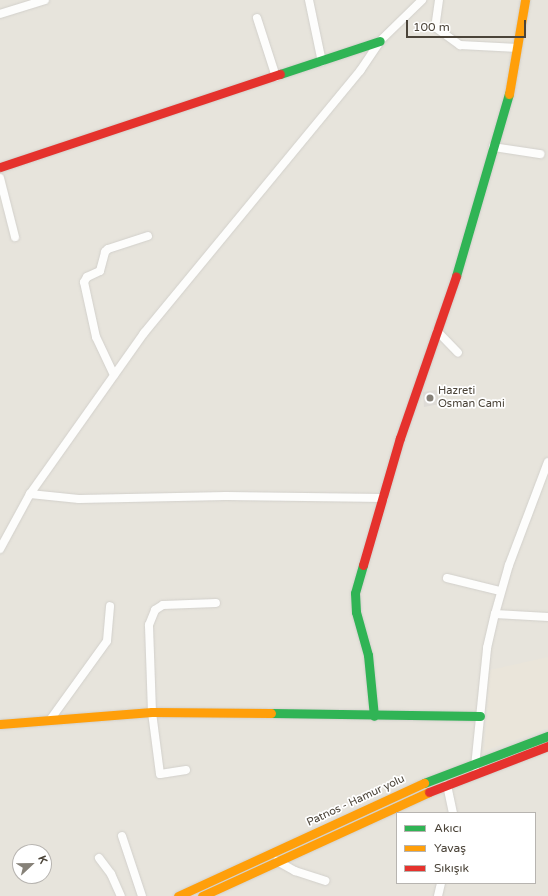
<!DOCTYPE html>
<meta charset="utf-8">
<style>
body{margin:0}
#map{position:relative;width:548px;height:896px;overflow:hidden;background:#f4f2ee;font-family:"Varela Round",sans-serif}
div>[style]{position:absolute}
.residential>*{inset:0;background:#e7e4dc}
.education>*{inset:0;background:#eae5da}
.building>*{inset:0;background:#dedbd6}
.roads{filter:drop-shadow(0 0 1px #d2d0cb) drop-shadow(0 0 1px #d2d0cb)}
.street>*{height:8px;margin:-4px;padding:0 4px;transform-origin:4px;border-radius:4px;background:#fdfdfc}
.fast>*{height:9px;margin:-4.5px;padding:0 4.5px;transform-origin:4.5px;border-radius:4.5px;background:#30b455}
.slow>*{height:9px;margin:-4.5px;padding:0 4.5px;transform-origin:4.5px;border-radius:4.5px;background:#ff9f0a}
.jam>*{height:9px;margin:-4.5px;padding:0 4.5px;transform-origin:4.5px;border-radius:4.5px;background:#e5322d}
.dots>*{width:11px;height:11px;translate:-50% -50%;box-sizing:border-box;border:2px solid #fff;border-radius:50%}
span{translate:-50% -50%;white-space:nowrap;text-align:center;line-height:1.15;-webkit-text-stroke:3.5px #fff;paint-order:stroke}
.poi-label{font-size:11px;color:#4b4439}
.left{translate:0 -50%;text-align:left}
.street-label{font-size:11px;color:#4b4439}
.legend{position:absolute;left:396px;top:812px;width:140px;height:72px;box-sizing:border-box;background:#fff;border:1px solid #b7b4b0;margin:0;padding:5px 7px;list-style:none;font-size:12px;color:#4b4439}
.legend li{display:flex;align-items:center;gap:8px;height:20px}
.legend b{width:20px;border:1px solid #b7b4b0}
.north{position:absolute;left:12px;top:844px;width:40px;height:40px;box-sizing:border-box;background:#fff;border:1px solid #b7b4b0;border-radius:50%;rotate:68deg;font-size:11px;font-weight:700;line-height:16px;text-align:center;color:#4b4439}
.north::after{content:'';display:block;margin:auto;width:14px;height:18px;background:#868178;clip-path:polygon(50% 0,100% 100%,50% 72%,0 100%)}
.scale{position:absolute;left:406px;top:20px;width:120px;height:18px;box-sizing:border-box;border:2px solid #4b4439;border-top:0;padding-left:5px;font-size:12px;line-height:14px;white-space:nowrap;color:#4b4439;-webkit-text-stroke:3px #fff;paint-order:stroke}
</style>
<div id="map">
<div class="residential">
<i style="clip-path:polygon(evenodd,0 0,548px 0,548px 896px,0 896px,0 0,397px 813px,535px 813px,535px 883px,397px 883px,397px 813px,0 0,20px 852px,44px 852px,44px 876px,20px 876px,20px 852px)"></i>
</div>
<div class="education">
<i style="clip-path:polygon(548px 657px,548px 728px,484px 751px,490px 670px)"></i>
</div>
<div class="building">
<i style="clip-path:polygon(436px 390px,440px 404px,424px 407px,423px 392px)"></i>
</div>
<div class="roads">
<div class="street">
<i style="left:309px;top:0;width:63px;rotate:78.2deg"></i>
<i style="left:439px;top:0;width:27px;rotate:98deg"></i>
<i style="left:435px;top:27px;width:31px;rotate:36deg"></i>
<i style="left:460px;top:45px;width:58px;rotate:3deg"></i>
<i style="left:0;top:14px;width:47px;rotate:-17.3deg"></i>
<i style="left:257px;top:18px;width:62px;rotate:72.1deg"></i>
<i style="left:493px;top:147px;width:48px;rotate:8.5deg"></i>
<i style="left:0;top:178px;width:61px;rotate:75.7deg"></i>
<i style="left:437px;top:331px;width:30px;rotate:46deg"></i>
<i style="left:114px;top:375px;width:42px;rotate:-115.3deg"></i>
<i style="left:96px;top:337px;width:56px;rotate:-102.3deg"></i>
<i style="left:84px;top:282px;width:6px;rotate:-59deg"></i>
<i style="left:87px;top:277px;width:14px;rotate:-25deg"></i>
<i style="left:100px;top:271px;width:20px;rotate:-75deg"></i>
<i style="left:105px;top:252px;width:4px;rotate:-45deg"></i>
<i style="left:108px;top:249px;width:42px;rotate:-18deg"></i>
<i style="left:30px;top:494px;width:49px;rotate:5.8deg"></i>
<i style="left:79px;top:499px;width:147px;rotate:-1.2deg"></i>
<i style="left:226px;top:496px;width:158px;rotate:0.7deg"></i>
<i style="left:0;top:549px;width:63px;rotate:-61.4deg"></i>
<i style="left:30px;top:494px;width:197px;rotate:-54.7deg"></i>
<i style="left:144px;top:333px;width:340px;rotate:-50.5deg"></i>
<i style="left:360px;top:71px;width:36px;rotate:-56deg"></i>
<i style="left:380px;top:41px;width:59px;rotate:-44.3deg"></i>
<i style="left:447px;top:578px;width:55px;rotate:13.8deg"></i>
<i style="left:495px;top:614px;width:53px;rotate:3.2deg"></i>
<i style="left:50px;top:720px;width:97px;rotate:-54.2deg"></i>
<i style="left:107px;top:641px;width:35px;rotate:-85deg"></i>
<i style="left:475px;top:767px;width:120px;rotate:-84.2deg"></i>
<i style="left:487px;top:648px;width:35px;rotate:-77deg"></i>
<i style="left:495px;top:614px;width:51px;rotate:-74.1deg"></i>
<i style="left:509px;top:565px;width:110px;rotate:-69.3deg"></i>
<i style="left:186px;top:770px;width:26px;rotate:171deg"></i>
<i style="left:160px;top:774px;width:63px;rotate:-97.4deg"></i>
<i style="left:152px;top:712px;width:87px;rotate:-92deg"></i>
<i style="left:149px;top:625px;width:16px;rotate:-68deg"></i>
<i style="left:155px;top:610px;width:9px;rotate:-32deg"></i>
<i style="left:163px;top:605px;width:53px;rotate:-2.2deg"></i>
<i style="left:447px;top:785px;width:29px;rotate:78deg"></i>
<i style="left:122px;top:836px;width:63px;rotate:71.6deg"></i>
<i style="left:99px;top:858px;width:20px;rotate:53deg"></i>
<i style="left:111px;top:874px;width:24px;rotate:66deg"></i>
<i style="left:277px;top:861px;width:21px;rotate:29deg"></i>
<i style="left:295px;top:871px;width:32px;rotate:18deg"></i>
<i style="left:438px;top:896px;width:13px;rotate:-77deg"></i>
</div>
<div class="fast">
<i style="left:280px;top:74px;width:105px;rotate:-18.3deg"></i>
<i style="left:456px;top:276px;width:190px;rotate:-73.8deg"></i>
<i style="left:363px;top:565px;width:29px;rotate:106deg"></i>
<i style="left:355px;top:593px;width:19px;rotate:87deg"></i>
<i style="left:356px;top:612px;width:45px;rotate:74.4deg"></i>
<i style="left:368px;top:655px;width:61px;rotate:84.4deg"></i>
<i style="left:271px;top:713px;width:209px;rotate:0.8deg"></i>
<i style="left:424px;top:783px;width:133px;rotate:-20.8deg"></i>
</div>
<div class="slow">
<i style="left:509px;top:94px;width:95px;rotate:-80.3deg"></i>
<i style="left:0;top:724px;width:152px;rotate:-4.5deg"></i>
<i style="left:152px;top:712px;width:119px;rotate:0.5deg"></i>
<i style="left:178px;top:896px;width:271px;rotate:-24.7deg"></i>
<i style="left:202px;top:896px;width:250px;rotate:-24.6deg"></i>
</div>
<div class="jam">
<i style="left:0;top:167px;width:295px;rotate:-18.4deg"></i>
<i style="left:363px;top:565px;width:132px;rotate:-73.8deg"></i>
<i style="left:400px;top:438px;width:171px;rotate:-70.9deg"></i>
<i style="left:429px;top:792px;width:128px;rotate:-21.1deg"></i>
</div>
</div>
<div class="dots">
<i style="left:430px;top:398px;background:#868178"></i>
</div>
<div class="poi-label">
<span class="left" style="left:438px;top:398px">Hazreti<br>Osman Cami</span>
</div>
<div class="street-label">
<span style="left:356px;top:801px;rotate:-25deg">Patnos - Hamur yolu</span>
</div>
<ul class="legend">
<li><b style="height:5px;background:#30b455"></b>Akıcı</li>
<li><b style="height:5px;background:#ff9f0a"></b>Yavaş</li>
<li><b style="height:5px;background:#e5322d"></b>Sıkışık</li>
</ul>
<div class="north">K</div>
<div class="scale">100 m</div>
</div>
